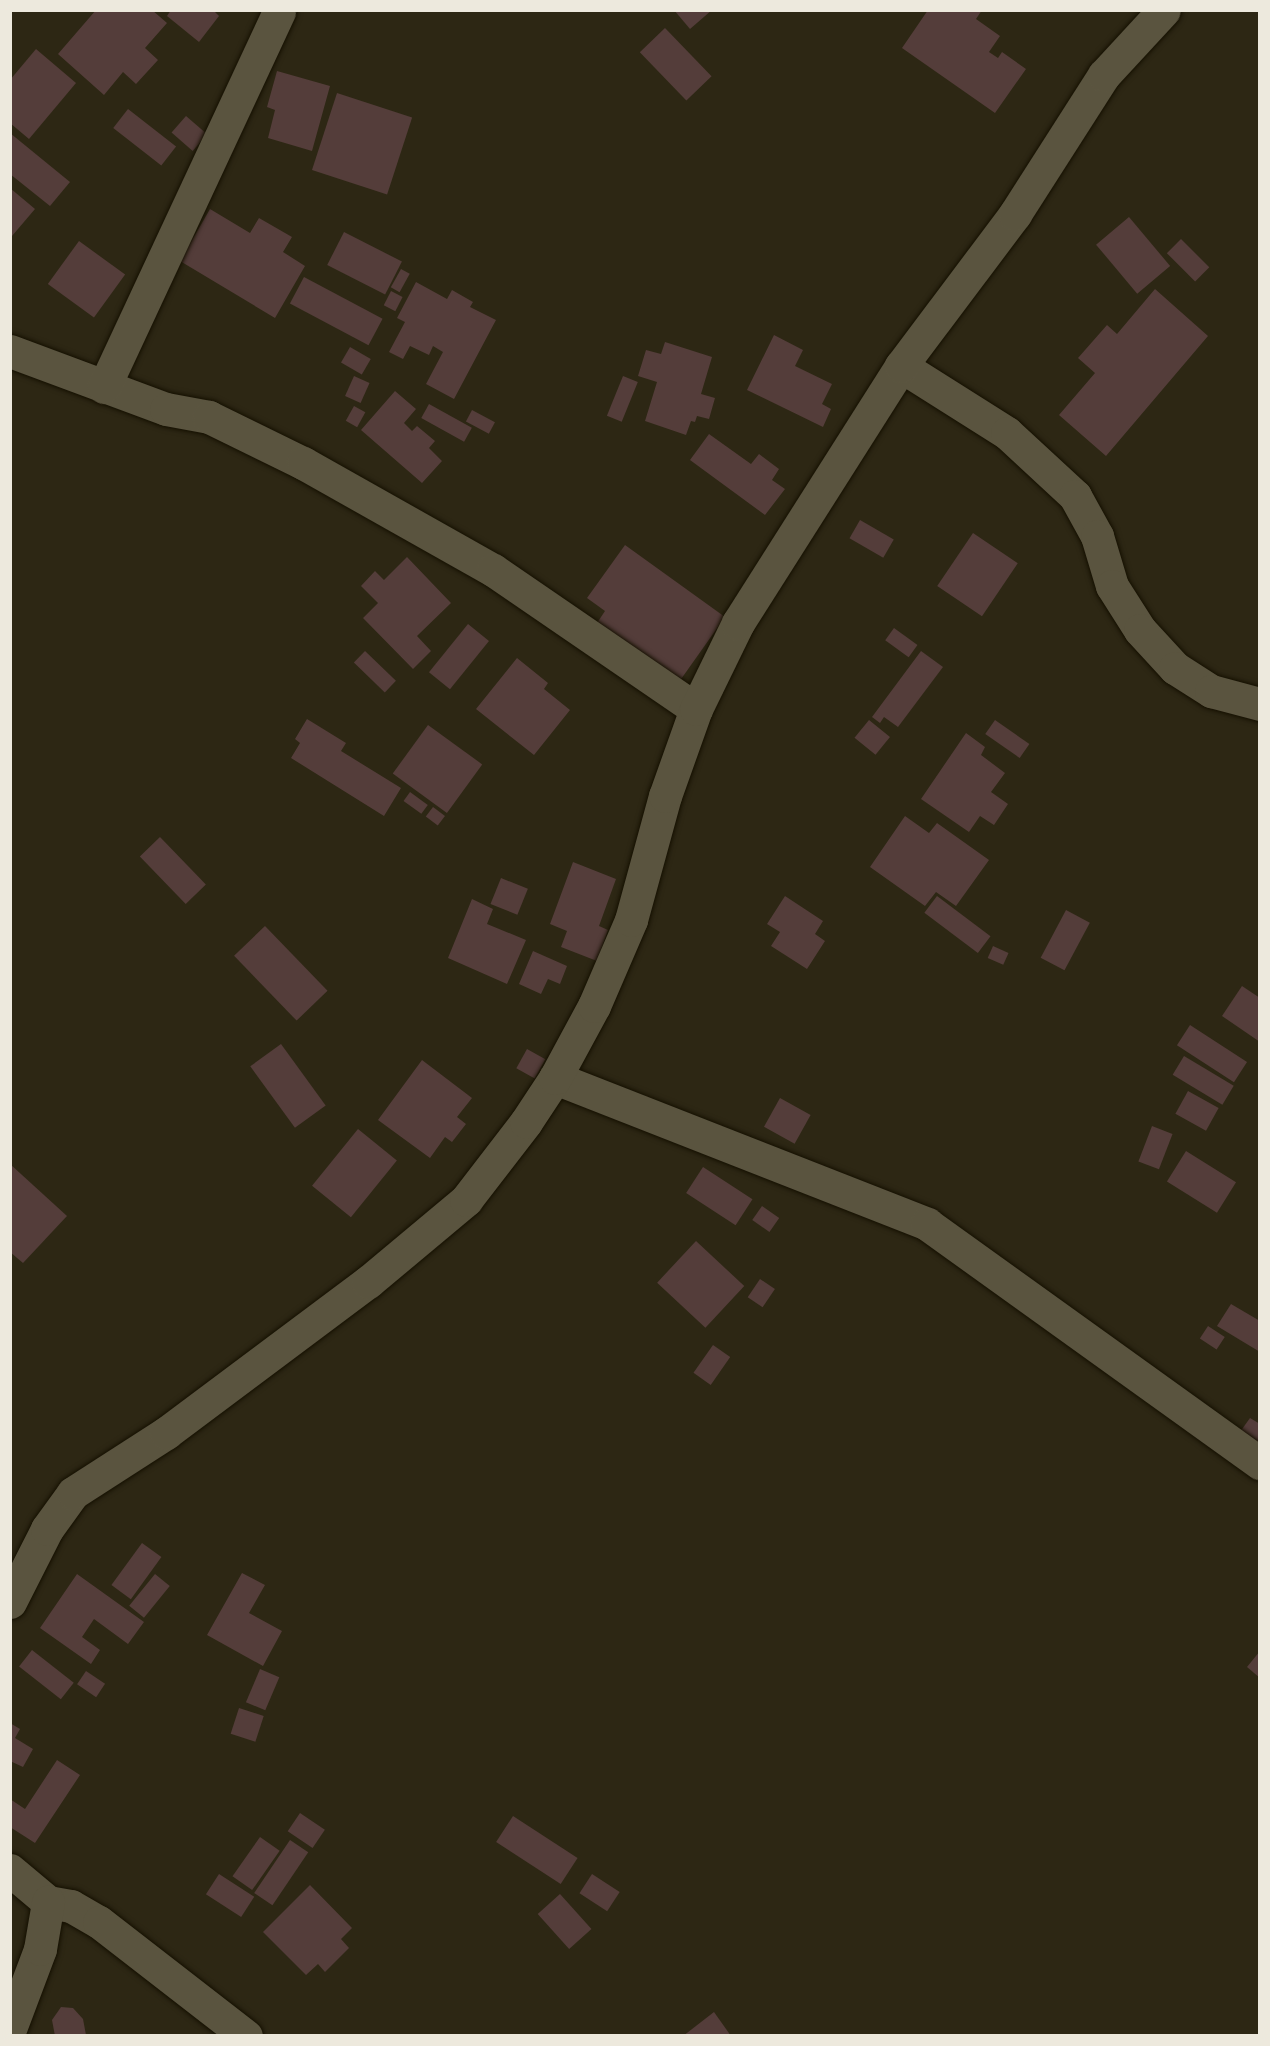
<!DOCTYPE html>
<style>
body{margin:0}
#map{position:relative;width:1270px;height:2046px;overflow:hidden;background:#2d2714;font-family:"Sofia Sans Condensed",sans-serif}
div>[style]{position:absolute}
.building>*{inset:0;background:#543d3a;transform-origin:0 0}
.roads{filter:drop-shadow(0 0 2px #151001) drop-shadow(0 0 2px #151001)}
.minor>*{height:33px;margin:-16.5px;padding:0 16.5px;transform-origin:16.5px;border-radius:16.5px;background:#5a543f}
span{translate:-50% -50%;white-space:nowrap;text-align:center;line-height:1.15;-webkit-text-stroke:4.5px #231d0a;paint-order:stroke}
.frame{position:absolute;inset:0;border:12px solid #ede9dd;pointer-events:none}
</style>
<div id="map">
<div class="building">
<i style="clip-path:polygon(96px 10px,152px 10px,167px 23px,145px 48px,158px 60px,136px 84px,123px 72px,104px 95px,58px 54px)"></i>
<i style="clip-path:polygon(171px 10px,213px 10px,219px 16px,199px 42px,167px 16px)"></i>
<i style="clip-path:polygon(674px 10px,712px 10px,690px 29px)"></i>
<i style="clip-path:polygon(928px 10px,982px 10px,976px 19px,1000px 36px,989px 52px,998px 58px,1002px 52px,1026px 69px,995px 113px,902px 48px)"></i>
<i style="left:665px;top:28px;width:67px;height:35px;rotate:46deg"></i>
<i style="clip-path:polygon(36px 49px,76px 83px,29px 139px,10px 123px,10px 80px)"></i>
<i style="clip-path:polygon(277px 71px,330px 86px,312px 151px,268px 138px,275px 110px,267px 107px)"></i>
<i style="left:337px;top:93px;width:79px;height:81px;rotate:18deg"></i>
<i style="left:128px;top:109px;width:61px;height:24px;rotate:38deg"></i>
<i style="left:186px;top:116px;width:28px;height:22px;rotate:41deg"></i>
<i style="clip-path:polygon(10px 133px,70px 182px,50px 206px,10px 174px)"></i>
<i style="clip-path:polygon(10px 188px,35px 209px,12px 236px,10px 235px)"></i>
<i style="clip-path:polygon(210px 209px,250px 233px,259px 218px,292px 237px,283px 252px,305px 266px,275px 318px,180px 261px)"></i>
<i style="left:1129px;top:217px;width:64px;height:43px;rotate:50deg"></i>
<i style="left:344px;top:232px;width:65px;height:37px;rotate:27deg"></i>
<i style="left:1181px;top:239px;width:40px;height:20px;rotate:45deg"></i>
<i style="left:79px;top:241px;width:57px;height:53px;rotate:36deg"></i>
<i style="left:401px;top:269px;width:10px;height:21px;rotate:29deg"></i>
<i style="left:304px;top:277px;width:89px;height:30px;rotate:28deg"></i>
<i style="clip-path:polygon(416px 282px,447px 299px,452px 290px,473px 302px,470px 307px,496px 320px,454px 399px,426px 384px,443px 352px,433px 346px,429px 355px,410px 346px,403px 359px,389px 352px,405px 322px,397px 318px)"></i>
<i style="clip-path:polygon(1155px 289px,1208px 336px,1106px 456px,1059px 415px,1095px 373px,1078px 358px,1107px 325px,1117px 334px)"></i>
<i style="left:391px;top:291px;width:13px;height:16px;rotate:27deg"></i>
<i style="clip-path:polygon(774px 335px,803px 350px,795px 366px,832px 384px,822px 404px,831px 409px,823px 427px,747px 390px)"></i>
<i style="clip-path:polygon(665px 342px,712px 357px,701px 394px,715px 398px,709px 419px,697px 416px,695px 422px,691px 421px,686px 435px,645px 421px,657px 382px,638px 376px,646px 350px,661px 354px)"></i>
<i style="left:350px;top:347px;width:24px;height:18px;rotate:30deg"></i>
<i style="left:354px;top:376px;width:17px;height:22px;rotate:24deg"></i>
<i style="left:623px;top:376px;width:16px;height:43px;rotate:22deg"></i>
<i style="clip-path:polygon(395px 391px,416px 409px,404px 423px,412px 431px,417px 426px,435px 441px,429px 448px,442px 461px,422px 483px,361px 430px)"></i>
<i style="left:429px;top:404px;width:49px;height:16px;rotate:29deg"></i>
<i style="left:354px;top:406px;width:13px;height:17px;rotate:29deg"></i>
<i style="left:472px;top:410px;width:26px;height:13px;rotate:28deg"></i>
<i style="clip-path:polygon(709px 434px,751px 464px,759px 454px,779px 469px,772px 480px,785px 489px,765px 515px,690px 460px)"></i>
<i style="left:860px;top:520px;width:39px;height:21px;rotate:30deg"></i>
<i style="left:973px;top:533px;width:54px;height:64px;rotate:34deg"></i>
<i style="clip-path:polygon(625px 545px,725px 617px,679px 682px,597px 623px,605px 611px,587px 598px)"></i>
<i style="clip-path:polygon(407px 557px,451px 603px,417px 636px,431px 651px,413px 669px,363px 618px,378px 603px,361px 586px,375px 571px,384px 580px)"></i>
<i style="left:468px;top:624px;width:27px;height:62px;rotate:39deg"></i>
<i style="left:894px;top:628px;width:29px;height:15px;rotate:36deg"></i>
<i style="left:365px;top:651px;width:43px;height:16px;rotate:44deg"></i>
<i style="clip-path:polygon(921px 651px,943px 667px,898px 727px,884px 717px,880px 723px,872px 717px)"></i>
<i style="clip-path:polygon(517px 658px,548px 683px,544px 689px,570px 710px,534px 755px,476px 709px)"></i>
<i style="clip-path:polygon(307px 719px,346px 743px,341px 751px,401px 788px,384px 816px,291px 758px,300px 743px,295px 739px)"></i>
<i style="left:869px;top:720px;width:27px;height:23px;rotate:39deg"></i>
<i style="left:995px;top:720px;width:42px;height:17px;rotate:35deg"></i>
<i style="left:428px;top:725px;width:67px;height:60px;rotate:36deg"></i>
<i style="clip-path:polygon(966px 733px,985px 747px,981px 755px,1005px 773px,991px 792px,1008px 804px,994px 825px,980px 816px,969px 832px,921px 799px)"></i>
<i style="left:410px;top:792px;width:22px;height:11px;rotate:36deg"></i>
<i style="left:433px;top:807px;width:15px;height:12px;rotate:37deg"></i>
<i style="clip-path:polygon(905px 816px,929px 833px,937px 823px,989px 860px,956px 906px,936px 892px,925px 906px,870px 867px)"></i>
<i style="left:160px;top:837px;width:66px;height:28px;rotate:46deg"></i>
<i style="clip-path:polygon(573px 862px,616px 879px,599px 926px,608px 930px,597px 961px,561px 947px,567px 931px,550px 924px)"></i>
<i style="left:501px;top:878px;width:29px;height:28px;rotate:22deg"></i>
<i style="clip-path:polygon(785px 896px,823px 921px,815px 934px,825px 941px,807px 969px,771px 946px,780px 932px,767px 924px)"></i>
<i style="left:937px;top:896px;width:67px;height:21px;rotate:37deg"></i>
<i style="clip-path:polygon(472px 899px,493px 909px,487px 924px,526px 940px,507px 984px,448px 958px)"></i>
<i style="left:1066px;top:910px;width:27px;height:54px;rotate:28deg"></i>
<i style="left:265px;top:926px;width:90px;height:43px;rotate:46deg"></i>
<i style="left:993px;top:946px;width:17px;height:13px;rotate:24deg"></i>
<i style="clip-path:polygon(533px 951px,567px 966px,560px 984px,548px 979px,541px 994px,519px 984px)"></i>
<i style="clip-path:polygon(1242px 986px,1260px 998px,1260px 1042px,1222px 1016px)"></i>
<i style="left:1190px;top:1025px;width:68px;height:24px;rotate:33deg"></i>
<i style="left:281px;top:1044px;width:76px;height:38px;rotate:54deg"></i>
<i style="left:527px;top:1049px;width:21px;height:22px;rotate:29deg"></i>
<i style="left:1184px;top:1056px;width:58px;height:22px;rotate:31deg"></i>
<i style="clip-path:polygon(422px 1060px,472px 1098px,457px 1117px,466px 1124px,452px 1142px,445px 1137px,430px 1158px,378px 1120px)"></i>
<i style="left:1188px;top:1091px;width:35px;height:26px;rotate:29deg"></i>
<i style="left:780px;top:1098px;width:35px;height:33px;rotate:29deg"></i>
<i style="left:1152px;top:1126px;width:22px;height:38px;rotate:21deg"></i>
<i style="left:358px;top:1129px;width:50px;height:73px;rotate:39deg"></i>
<i style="left:1186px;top:1151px;width:59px;height:36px;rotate:32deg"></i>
<i style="clip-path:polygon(10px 1164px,67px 1216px,23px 1263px,10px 1252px)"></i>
<i style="left:703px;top:1167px;width:59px;height:31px;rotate:33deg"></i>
<i style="left:762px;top:1206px;width:21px;height:17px;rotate:35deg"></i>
<i style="left:696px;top:1241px;width:66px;height:57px;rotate:43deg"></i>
<i style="left:760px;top:1279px;width:18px;height:22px;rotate:34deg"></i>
<i style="clip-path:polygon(1231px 1304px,1260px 1321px,1260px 1352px,1217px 1326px)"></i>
<i style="left:1208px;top:1326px;width:20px;height:15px;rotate:33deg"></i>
<i style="left:713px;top:1345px;width:21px;height:34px;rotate:35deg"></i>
<i style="clip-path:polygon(1250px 1418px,1260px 1424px,1258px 1443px,1240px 1432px)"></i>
<i style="left:142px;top:1543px;width:24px;height:52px;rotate:36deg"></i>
<i style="clip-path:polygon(242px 1573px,265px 1585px,249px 1613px,282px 1631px,263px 1666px,207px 1635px)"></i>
<i style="clip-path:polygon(77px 1574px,144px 1622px,128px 1644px,94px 1619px,82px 1637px,100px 1650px,91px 1664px,40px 1628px)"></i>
<i style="left:155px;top:1574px;width:19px;height:41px;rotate:39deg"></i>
<i style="left:32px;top:1650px;width:53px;height:21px;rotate:38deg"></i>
<i style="clip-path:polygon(1260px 1651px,1260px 1678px,1247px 1667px)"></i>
<i style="left:260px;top:1669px;width:21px;height:36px;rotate:23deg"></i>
<i style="left:86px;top:1671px;width:23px;height:16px;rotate:34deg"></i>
<i style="left:239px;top:1708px;width:26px;height:27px;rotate:18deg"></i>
<i style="clip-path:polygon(10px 1723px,20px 1729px,15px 1738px,33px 1749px,23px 1767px,10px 1761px)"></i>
<i style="clip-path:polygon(57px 1760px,80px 1775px,35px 1843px,10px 1827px,10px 1799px,25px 1809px)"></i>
<i style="left:300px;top:1813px;width:30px;height:22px;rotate:34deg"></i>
<i style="left:513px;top:1816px;width:77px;height:31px;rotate:33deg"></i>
<i style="left:260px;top:1837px;width:24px;height:48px;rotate:35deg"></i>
<i style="left:290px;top:1840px;width:22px;height:64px;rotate:34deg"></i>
<i style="left:219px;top:1874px;width:42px;height:24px;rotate:33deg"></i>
<i style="left:592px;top:1874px;width:33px;height:23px;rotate:33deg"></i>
<i style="clip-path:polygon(310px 1885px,352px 1928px,341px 1939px,349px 1948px,325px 1972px,318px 1964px,306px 1975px,263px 1932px)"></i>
<i style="left:560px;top:1894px;width:47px;height:30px;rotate:48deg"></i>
<i style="clip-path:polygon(61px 2007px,73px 2008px,83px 2019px,86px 2035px,55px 2036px,52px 2020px)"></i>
<i style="clip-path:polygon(714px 2012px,731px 2036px,683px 2036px)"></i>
</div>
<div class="roads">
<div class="minor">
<i style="left:10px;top:351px;width:166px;rotate:20.4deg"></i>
<i style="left:166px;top:409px;width:44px;rotate:10.5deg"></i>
<i style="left:209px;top:417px;width:105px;rotate:26.1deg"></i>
<i style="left:303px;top:463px;width:218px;rotate:29.4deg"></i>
<i style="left:493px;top:570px;width:246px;rotate:34.4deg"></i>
<i style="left:901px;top:366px;width:125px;rotate:32.3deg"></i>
<i style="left:1007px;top:433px;width:93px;rotate:42.8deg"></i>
<i style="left:1075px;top:496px;width:46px;rotate:61.2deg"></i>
<i style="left:1097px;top:536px;width:52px;rotate:73.3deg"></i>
<i style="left:1112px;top:586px;width:52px;rotate:57.5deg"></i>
<i style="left:1140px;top:630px;width:52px;rotate:47.4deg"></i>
<i style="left:1175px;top:668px;width:43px;rotate:32.6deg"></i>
<i style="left:1211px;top:691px;width:51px;rotate:14.9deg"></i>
<i style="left:104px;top:387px;width:414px;rotate:-65deg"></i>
<i style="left:555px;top:1078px;width:400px;rotate:21.4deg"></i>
<i style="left:927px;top:1224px;width:410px;rotate:35.7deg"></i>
<i style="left:10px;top:1602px;width:82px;rotate:-63.1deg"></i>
<i style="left:47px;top:1529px;width:44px;rotate:-54.2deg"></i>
<i style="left:73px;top:1493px;width:111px;rotate:-32.8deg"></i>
<i style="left:166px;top:1433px;width:252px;rotate:-36.8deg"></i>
<i style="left:368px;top:1282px;width:128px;rotate:-39.9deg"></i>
<i style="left:466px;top:1200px;width:98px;rotate:-52.4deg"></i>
<i style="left:526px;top:1122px;width:53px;rotate:-56.6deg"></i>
<i style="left:555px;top:1078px;width:82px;rotate:-61.6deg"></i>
<i style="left:594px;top:1006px;width:94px;rotate:-66.7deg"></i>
<i style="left:631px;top:920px;width:129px;rotate:-74.7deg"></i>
<i style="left:665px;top:796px;width:92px;rotate:-70.4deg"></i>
<i style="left:696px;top:709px;width:96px;rotate:-64deg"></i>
<i style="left:738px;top:623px;width:304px;rotate:-57.6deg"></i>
<i style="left:901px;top:366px;width:190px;rotate:-53.1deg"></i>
<i style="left:1015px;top:214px;width:165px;rotate:-57.4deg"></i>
<i style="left:1104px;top:75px;width:88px;rotate:-47.3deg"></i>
<i style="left:10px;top:1870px;width:50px;rotate:40.1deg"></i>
<i style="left:48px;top:1902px;width:23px;rotate:10deg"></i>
<i style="left:71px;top:1906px;width:32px;rotate:30deg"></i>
<i style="left:99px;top:1922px;width:186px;rotate:37.8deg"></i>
<i style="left:10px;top:2029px;width:85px;rotate:-69.4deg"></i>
<i style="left:40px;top:1949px;width:48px;rotate:-80.3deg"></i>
</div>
</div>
<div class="frame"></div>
</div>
